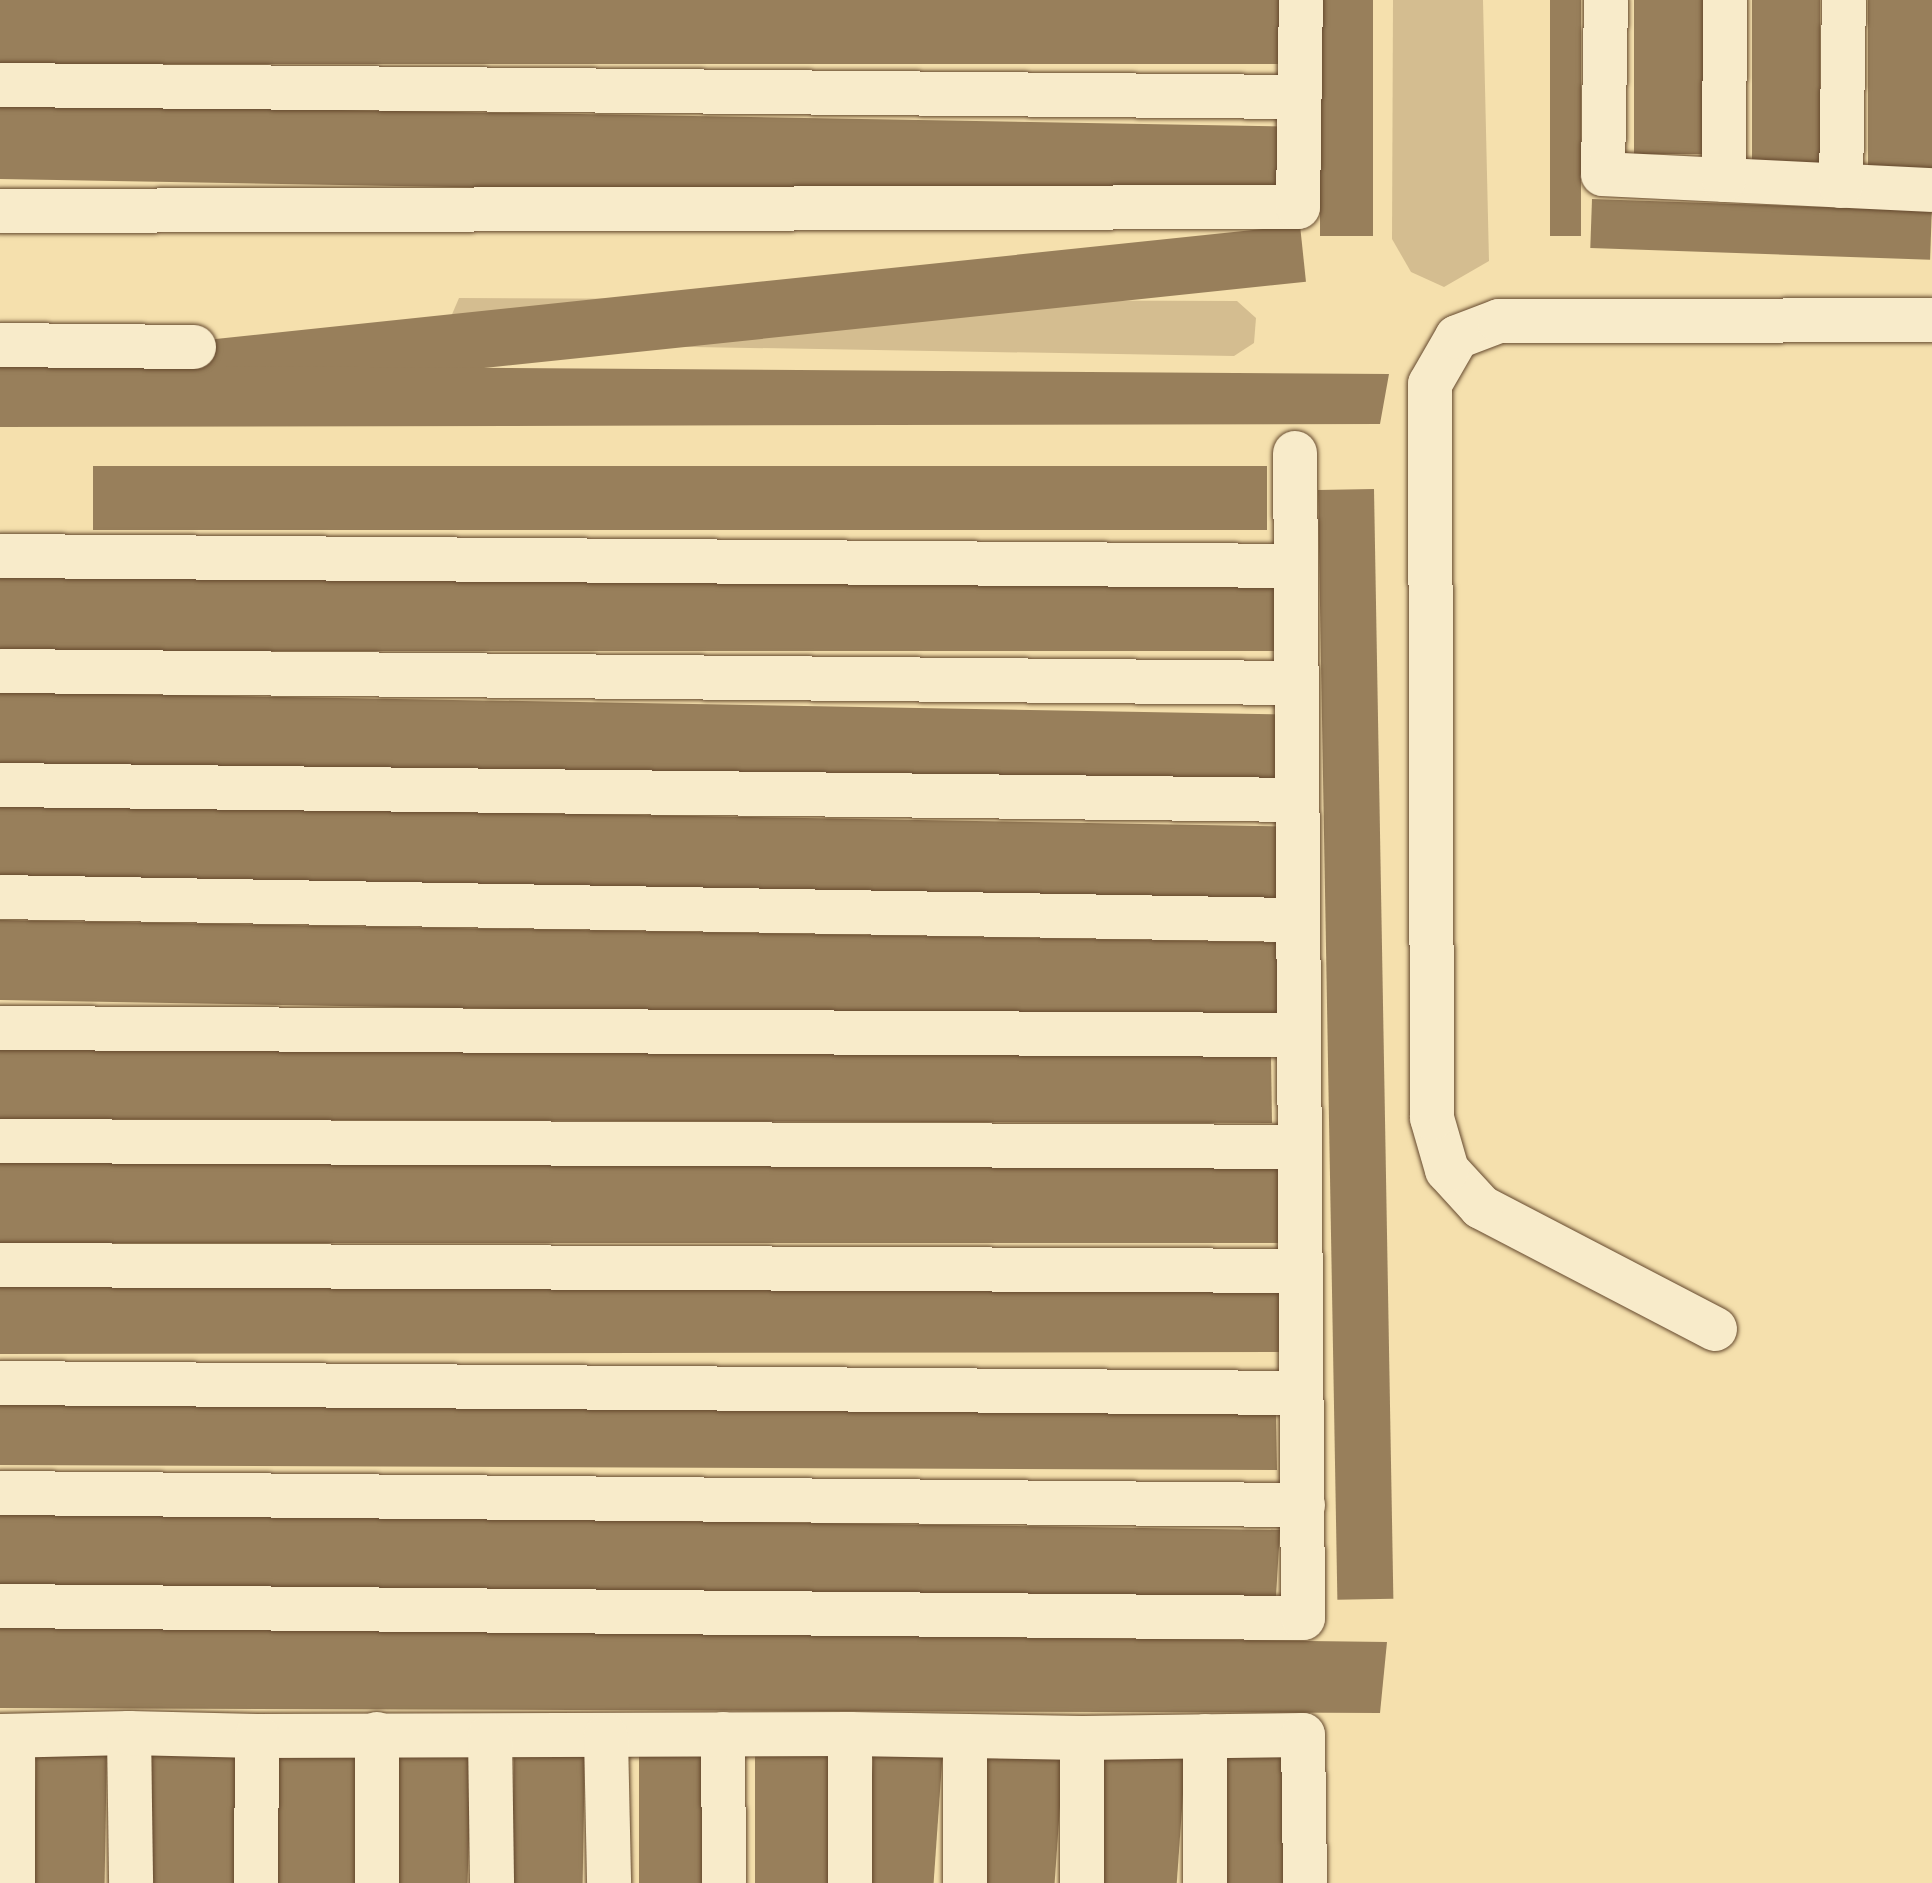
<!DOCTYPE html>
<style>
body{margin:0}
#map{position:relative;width:1932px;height:1883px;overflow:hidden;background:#f5e0ad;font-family:Vollkorn,serif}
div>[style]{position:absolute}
.green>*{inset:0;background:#d4bd90}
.building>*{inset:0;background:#987f5b;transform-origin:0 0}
.roads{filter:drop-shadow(0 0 2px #64482d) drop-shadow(0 0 2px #64482d)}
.minor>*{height:44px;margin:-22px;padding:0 22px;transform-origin:22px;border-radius:22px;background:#f8ebca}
span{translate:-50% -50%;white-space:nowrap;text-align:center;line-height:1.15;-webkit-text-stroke:6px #f8ebca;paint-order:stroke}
</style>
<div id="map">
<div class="green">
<i style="clip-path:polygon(1393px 0,1483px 0,1489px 261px,1444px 287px,1411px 272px,1392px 239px)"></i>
<i style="clip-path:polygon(459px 298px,1237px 301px,1256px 318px,1254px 343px,1234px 356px,457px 343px,450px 319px)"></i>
</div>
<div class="building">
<i style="left:0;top:0;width:1284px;height:64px"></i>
<i style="left:1320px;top:0;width:53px;height:236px"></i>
<i style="left:1550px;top:0;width:31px;height:236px"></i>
<i style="left:1634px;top:0;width:69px;height:154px"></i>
<i style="left:1752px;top:0;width:68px;height:164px"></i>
<i style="left:1868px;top:0;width:64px;height:172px"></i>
<i style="left:0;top:104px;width:1284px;height:75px;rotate:1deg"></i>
<i style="left:1592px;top:199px;width:340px;height:49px;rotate:2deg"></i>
<i style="left:1300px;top:225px;width:57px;height:1300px;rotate:84deg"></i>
<i style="clip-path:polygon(0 360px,81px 365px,1389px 374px,1380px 424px,0 427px)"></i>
<i style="left:93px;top:466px;width:1174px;height:64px"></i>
<i style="left:1374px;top:489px;width:1110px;height:56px;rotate:89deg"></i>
<i style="left:0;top:571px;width:1278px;height:80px"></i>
<i style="left:0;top:692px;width:1289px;height:78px;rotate:1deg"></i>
<i style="left:0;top:804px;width:1287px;height:77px;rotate:1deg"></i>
<i style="left:0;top:920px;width:1290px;height:80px;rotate:1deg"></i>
<i style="clip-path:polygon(0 1039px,1271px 1055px,1272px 1123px,0 1119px)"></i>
<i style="left:0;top:1157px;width:1293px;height:86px"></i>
<i style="clip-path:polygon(0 1276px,1297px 1288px,1298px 1352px,0 1354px)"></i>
<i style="clip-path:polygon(0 1390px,1276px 1412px,1277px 1470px,0 1465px)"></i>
<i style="clip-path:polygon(0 1511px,1280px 1530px,1276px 1596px,0 1591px)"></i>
<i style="clip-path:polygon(0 1624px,1387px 1642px,1380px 1713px,0 1708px)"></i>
<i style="left:274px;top:1743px;width:86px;height:140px;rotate:2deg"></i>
<i style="left:828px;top:1743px;width:140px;height:73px;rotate:90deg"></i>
<i style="left:36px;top:1744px;width:71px;height:139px;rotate:1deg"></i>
<i style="left:874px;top:1746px;width:69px;height:137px;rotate:4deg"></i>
<i style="left:987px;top:1746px;width:77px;height:137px;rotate:4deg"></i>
<i style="left:152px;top:1747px;width:91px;height:136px"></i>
<i style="left:514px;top:1747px;width:71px;height:136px;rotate:1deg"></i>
<i style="left:1103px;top:1748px;width:83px;height:135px;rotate:4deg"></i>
<i style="left:1223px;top:1748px;width:74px;height:135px"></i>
<i style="left:705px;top:1749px;width:134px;height:66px;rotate:90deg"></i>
<i style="left:397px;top:1752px;width:75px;height:131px;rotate:2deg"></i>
</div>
<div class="roads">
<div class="minor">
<i style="left:1606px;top:0;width:174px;rotate:91deg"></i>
<i style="left:1603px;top:174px;width:329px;rotate:2.8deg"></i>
<i style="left:0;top:85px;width:1299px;rotate:0.53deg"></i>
<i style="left:1724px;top:180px;width:180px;rotate:-89.7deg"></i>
<i style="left:1841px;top:186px;width:186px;rotate:-89.1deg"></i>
<i style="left:0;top:211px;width:1298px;rotate:-0.18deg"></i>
<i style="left:1298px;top:207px;width:207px;rotate:-89.2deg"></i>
<i style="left:0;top:345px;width:194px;rotate:0.6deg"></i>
<i style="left:0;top:556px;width:1295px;rotate:0.44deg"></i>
<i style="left:0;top:671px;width:1296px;rotate:0.53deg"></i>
<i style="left:0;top:785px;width:1297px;rotate:0.66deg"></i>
<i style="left:0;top:897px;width:1298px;rotate:1.02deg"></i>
<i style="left:0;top:1028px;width:1299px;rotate:0.31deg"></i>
<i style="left:0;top:1141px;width:1300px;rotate:0.26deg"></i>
<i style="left:0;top:1265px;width:1301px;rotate:0.26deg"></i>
<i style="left:1715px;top:1329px;width:264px;rotate:-152.5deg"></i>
<i style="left:1481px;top:1207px;width:50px;rotate:-132.6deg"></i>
<i style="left:1447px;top:1170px;width:54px;rotate:-106.1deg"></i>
<i style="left:1432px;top:1118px;width:734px;rotate:-90.16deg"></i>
<i style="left:1430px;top:384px;width:54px;rotate:-60.1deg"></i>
<i style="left:1457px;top:337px;width:45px;rotate:-20.9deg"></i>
<i style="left:1499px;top:321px;width:433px;rotate:-0.1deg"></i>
<i style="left:0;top:1383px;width:1301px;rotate:0.44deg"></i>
<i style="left:0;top:1493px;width:1303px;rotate:0.53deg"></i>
<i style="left:0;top:1606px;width:1303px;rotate:0.53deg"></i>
<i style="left:1303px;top:1618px;width:1165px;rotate:-90.39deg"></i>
<i style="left:129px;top:1733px;width:150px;rotate:89.2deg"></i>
<i style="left:723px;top:1734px;width:149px;rotate:89.6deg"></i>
<i style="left:0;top:1736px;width:129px;rotate:-1.3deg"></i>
<i style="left:129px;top:1733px;width:128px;rotate:1.3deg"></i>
<i style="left:257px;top:1736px;width:593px;rotate:-0.19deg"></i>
<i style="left:850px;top:1734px;width:232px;rotate:1deg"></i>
<i style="left:1082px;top:1738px;width:221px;rotate:-0.8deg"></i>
<i style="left:1303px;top:1735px;width:148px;rotate:89.2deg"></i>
<i style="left:490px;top:1736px;width:147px;rotate:89.2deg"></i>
<i style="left:606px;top:1736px;width:147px;rotate:88.8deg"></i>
<i style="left:965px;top:1736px;width:147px;rotate:90deg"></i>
<i style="left:1205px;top:1736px;width:147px;rotate:90deg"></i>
<i style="left:13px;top:1737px;width:146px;rotate:90deg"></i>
<i style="left:256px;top:1883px;width:147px;rotate:-89.6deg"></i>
<i style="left:377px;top:1883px;width:149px;rotate:-90deg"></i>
<i style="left:850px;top:1883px;width:149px;rotate:-90deg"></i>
<i style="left:1082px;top:1883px;width:145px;rotate:-90deg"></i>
</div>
</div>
</div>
